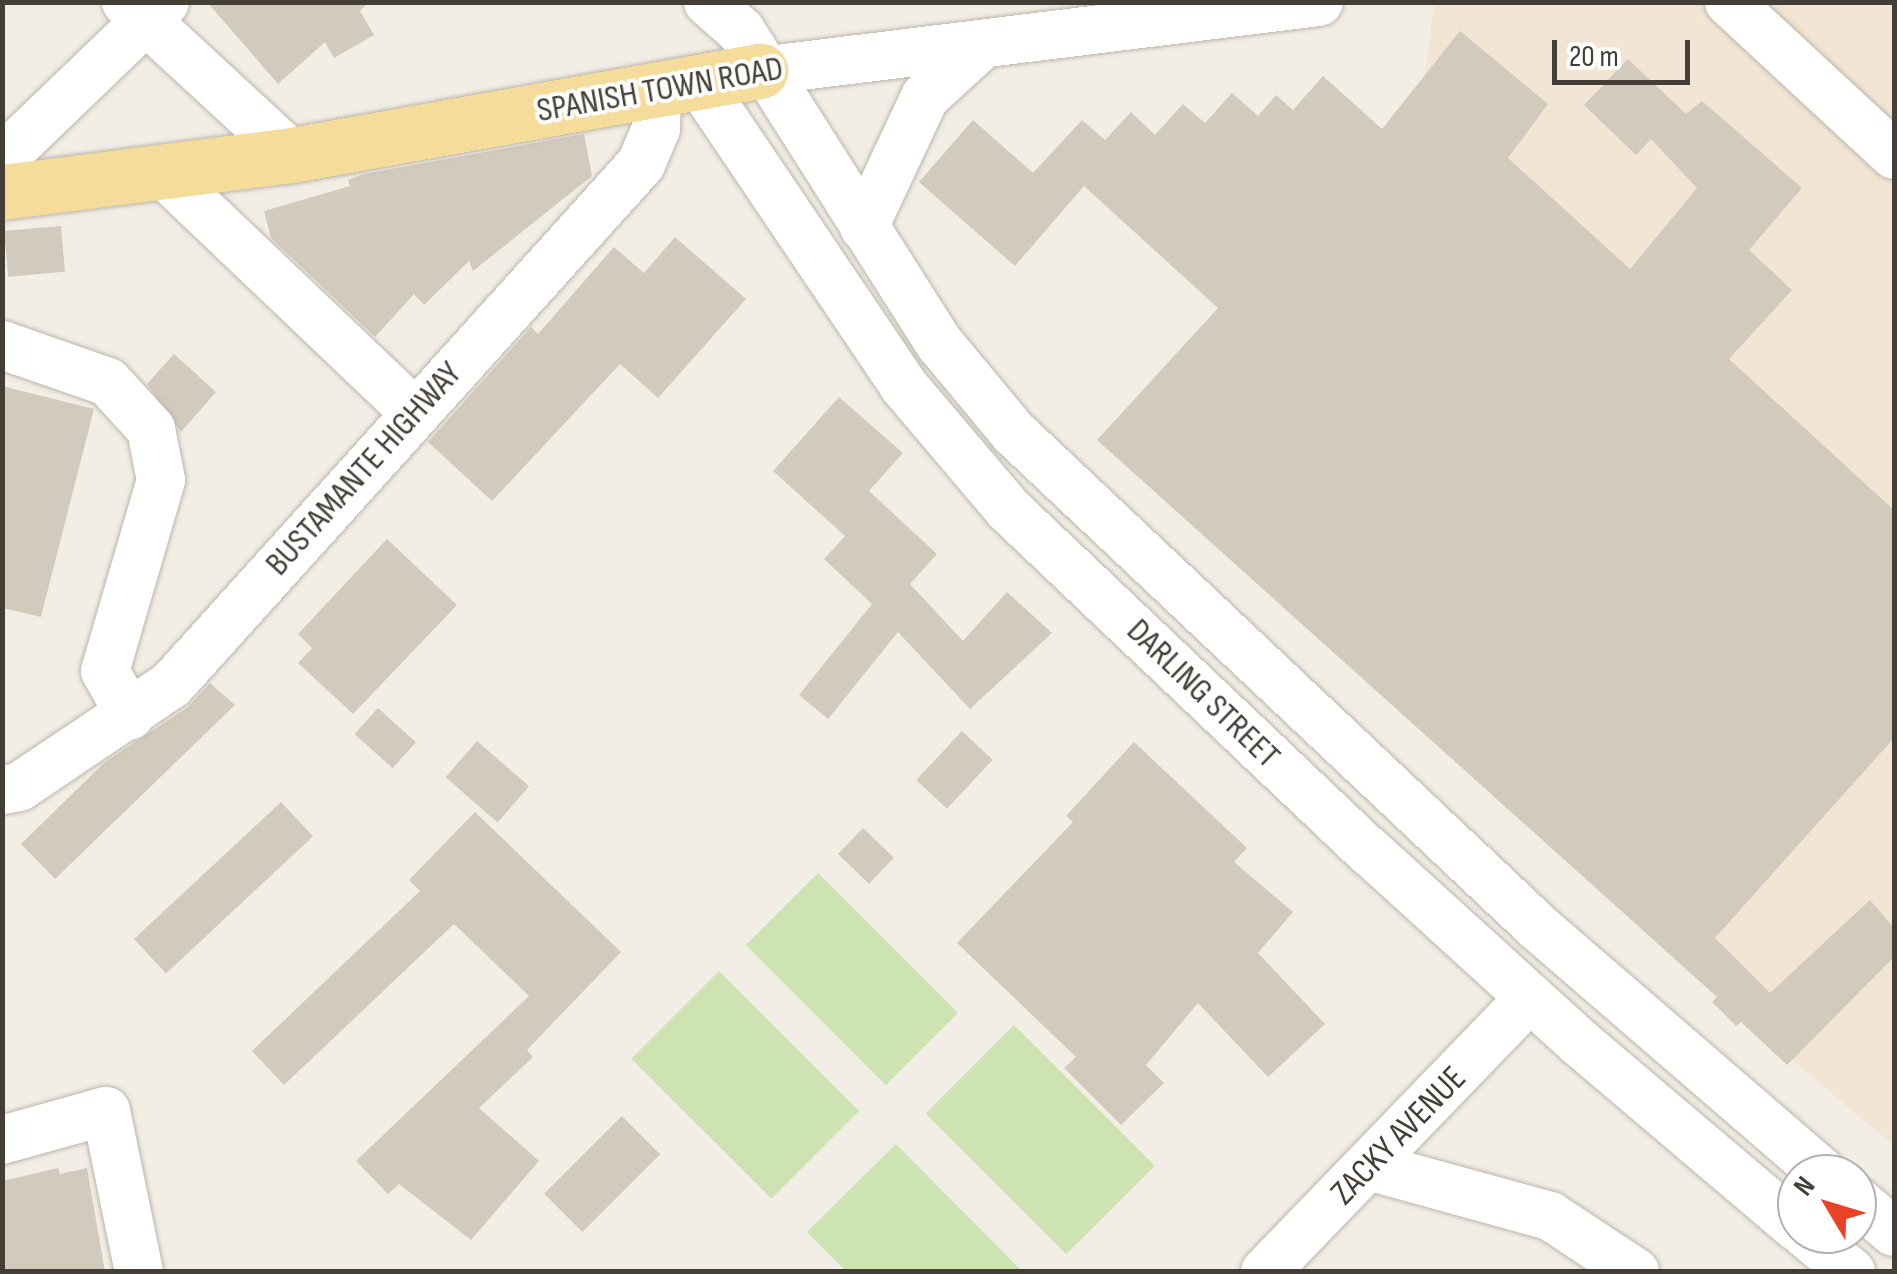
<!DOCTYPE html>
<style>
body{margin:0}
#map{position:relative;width:1897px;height:1274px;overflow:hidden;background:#f2eee6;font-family:"Sofia Sans Condensed",sans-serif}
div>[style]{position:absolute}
.commercial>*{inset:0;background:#f2e5d3}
.green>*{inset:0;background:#cde3b2;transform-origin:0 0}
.building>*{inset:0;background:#d2cabd;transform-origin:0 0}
.roads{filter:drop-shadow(0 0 2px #bcb6aa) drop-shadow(0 0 2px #bcb6aa)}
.minor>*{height:48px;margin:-24px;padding:0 24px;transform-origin:24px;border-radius:24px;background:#fff}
.major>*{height:55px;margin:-27.5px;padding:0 27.5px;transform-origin:27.5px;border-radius:27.5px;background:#f6dc9b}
span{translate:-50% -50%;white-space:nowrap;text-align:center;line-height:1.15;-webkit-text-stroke:8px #fff;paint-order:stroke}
.street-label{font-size:35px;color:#443f36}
.frame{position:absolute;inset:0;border:5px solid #443f36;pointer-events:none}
.north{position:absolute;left:1777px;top:1154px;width:100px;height:100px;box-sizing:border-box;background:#fff;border:2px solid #b4b2af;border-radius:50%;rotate:308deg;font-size:28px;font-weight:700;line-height:40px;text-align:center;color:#443f36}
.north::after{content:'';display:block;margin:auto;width:35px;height:45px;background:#e94326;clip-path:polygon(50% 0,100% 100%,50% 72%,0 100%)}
.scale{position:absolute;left:1552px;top:40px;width:138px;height:45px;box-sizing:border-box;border:5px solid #443f36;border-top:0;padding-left:12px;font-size:30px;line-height:35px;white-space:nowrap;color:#443f36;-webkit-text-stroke:8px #fff;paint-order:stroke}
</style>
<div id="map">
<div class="commercial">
<i style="clip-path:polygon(1434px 3px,1894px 3px,1894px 510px,1424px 82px)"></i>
<i style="clip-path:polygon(1894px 738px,1894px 1146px,1686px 970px)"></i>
</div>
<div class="green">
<i style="left:818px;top:873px;width:198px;height:102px;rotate:45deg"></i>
<i style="left:719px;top:971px;width:198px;height:124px;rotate:45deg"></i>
<i style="left:1014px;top:1025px;width:199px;height:125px;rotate:45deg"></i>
<i style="clip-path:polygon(896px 1144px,1022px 1271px,846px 1271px,807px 1232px)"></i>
</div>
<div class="building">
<i style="clip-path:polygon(207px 2px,369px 2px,360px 11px,374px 35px,334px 58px,325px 42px,278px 84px)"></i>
<i style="clip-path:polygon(1460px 31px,1548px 104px,1508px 158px,1630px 269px,1697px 188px,1651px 139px,1636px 155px,1584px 105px,1628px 59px,1686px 114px,1702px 101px,1802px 188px,1749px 250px,1792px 290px,1729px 359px,1894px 510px,1894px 738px,1715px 938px,1770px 993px,1870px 900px,1894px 928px,1894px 957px,1787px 1065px,1741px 1022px,1736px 1026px,1712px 1002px,1717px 997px,1097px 440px,1218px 308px,1084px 186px,1015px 266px,919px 182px,973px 120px,1033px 173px,1082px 120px,1105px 140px,1131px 112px,1155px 135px,1183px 104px,1205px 123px,1232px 93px,1258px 116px,1276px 95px,1293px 110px,1323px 76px,1382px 129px)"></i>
<i style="clip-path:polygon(584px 134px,592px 176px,473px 271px,469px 261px,424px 305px,414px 294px,375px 337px,271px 238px,264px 211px,350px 186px,348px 180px,364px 174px)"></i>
<i style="left:61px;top:226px;width:46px;height:57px;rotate:85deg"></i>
<i style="clip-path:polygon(675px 237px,746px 299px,658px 398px,620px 364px,492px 501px,428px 442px,531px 327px,538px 334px,614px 247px,644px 273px)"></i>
<i style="clip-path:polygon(174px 354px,216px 392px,181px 432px,147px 384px)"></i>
<i style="clip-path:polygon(2px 386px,94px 409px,41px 617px,2px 608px)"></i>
<i style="clip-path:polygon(839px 397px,903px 453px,869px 491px,937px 554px,910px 584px,963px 641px,1007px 592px,1052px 633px,970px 709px,898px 632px,828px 719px,799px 695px,872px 604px,824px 559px,845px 536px,773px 471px)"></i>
<i style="clip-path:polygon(387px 539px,457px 605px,353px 714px,298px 663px,312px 648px,298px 634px)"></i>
<i style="clip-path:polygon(210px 683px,235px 705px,55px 879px,21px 844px,105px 762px,188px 707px)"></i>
<i style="left:378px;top:708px;width:51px;height:35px;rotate:42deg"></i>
<i style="left:962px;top:731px;width:42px;height:67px;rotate:43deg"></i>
<i style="left:477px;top:741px;width:69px;height:48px;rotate:41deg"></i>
<i style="clip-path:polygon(1134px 742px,1247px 848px,1234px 862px,1293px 912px,1258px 953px,1325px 1024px,1268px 1077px,1198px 1003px,1146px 1065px,1164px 1083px,1121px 1125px,1064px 1068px,1076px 1057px,957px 943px,1073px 822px,1066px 816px)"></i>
<i style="left:281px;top:802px;width:47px;height:201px;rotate:47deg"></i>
<i style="clip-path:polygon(475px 812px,621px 952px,527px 1050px,533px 1057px,479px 1108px,539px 1161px,471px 1240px,399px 1184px,388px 1194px,356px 1161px,529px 996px,454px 924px,284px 1085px,252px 1051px,420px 891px,409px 880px)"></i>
<i style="left:863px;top:828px;width:43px;height:36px;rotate:44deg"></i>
<i style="left:622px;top:1116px;width:54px;height:110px;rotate:45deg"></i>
<i style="clip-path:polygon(58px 1168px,60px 1174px,87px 1168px,105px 1272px,2px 1272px,2px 1181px)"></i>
</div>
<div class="roads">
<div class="minor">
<i style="left:126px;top:2px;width:226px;rotate:42.7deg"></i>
<i style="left:708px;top:2px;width:44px;rotate:41.3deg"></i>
<i style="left:741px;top:31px;width:371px;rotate:57.6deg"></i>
<i style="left:940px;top:344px;width:116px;rotate:50.3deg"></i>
<i style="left:1014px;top:433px;width:722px;rotate:43.32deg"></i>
<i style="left:1539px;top:928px;width:376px;rotate:40.8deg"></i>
<i style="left:1729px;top:2px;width:225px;rotate:42.8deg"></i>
<i style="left:761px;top:71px;width:562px;rotate:-7.05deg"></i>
<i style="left:699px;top:82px;width:365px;rotate:56deg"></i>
<i style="left:903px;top:385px;width:164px;rotate:49.7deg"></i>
<i style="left:1009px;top:510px;width:497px;rotate:43.5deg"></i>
<i style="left:1370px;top:852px;width:284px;rotate:42.3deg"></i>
<i style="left:1580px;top:1043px;width:285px;rotate:40.3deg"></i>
<i style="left:2px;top:159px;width:226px;rotate:-43.9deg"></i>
<i style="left:163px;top:173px;width:347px;rotate:43.6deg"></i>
<i style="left:864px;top:227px;width:144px;rotate:-64.9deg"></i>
<i style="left:925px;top:97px;width:77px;rotate:-42.4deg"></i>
<i style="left:2px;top:345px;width:112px;rotate:19.2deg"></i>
<i style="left:108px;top:382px;width:64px;rotate:47.5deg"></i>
<i style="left:151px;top:429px;width:52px;rotate:78.9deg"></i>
<i style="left:161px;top:480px;width:199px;rotate:106.3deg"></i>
<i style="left:105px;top:671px;width:51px;rotate:60.4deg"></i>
<i style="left:2px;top:790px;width:17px;rotate:-10deg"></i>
<i style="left:19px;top:787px;width:184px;rotate:-33.9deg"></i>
<i style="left:172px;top:684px;width:700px;rotate:-47.95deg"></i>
<i style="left:641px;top:164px;width:38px;rotate:-67deg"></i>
<i style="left:656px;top:129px;width:41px;rotate:-88.6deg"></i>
<i style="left:2px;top:1140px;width:108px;rotate:-15.6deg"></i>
<i style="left:106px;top:1111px;width:164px;rotate:78.4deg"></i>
<i style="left:1372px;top:1167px;width:185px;rotate:15.4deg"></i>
<i style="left:1550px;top:1216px;width:102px;rotate:33.4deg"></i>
<i style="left:1857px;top:1201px;width:48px;rotate:40deg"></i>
<i style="left:1806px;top:1234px;width:59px;rotate:40.2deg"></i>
<i style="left:1265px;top:1272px;width:381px;rotate:-46deg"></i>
</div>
<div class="major">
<i style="left:2px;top:192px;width:292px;rotate:-7.3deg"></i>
<i style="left:292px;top:155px;width:476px;rotate:-10.2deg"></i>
</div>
</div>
<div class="street-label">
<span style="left:660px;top:90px;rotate:-10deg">SPANISH TOWN ROAD</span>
<span style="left:364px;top:469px;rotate:-48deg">BUSTAMANTE HIGHWAY</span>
<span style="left:1203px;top:694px;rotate:44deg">DARLING STREET</span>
<span style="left:1399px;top:1136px;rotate:-46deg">ZACKY AVENUE</span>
</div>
<div class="frame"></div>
<div class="north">N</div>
<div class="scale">20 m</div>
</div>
